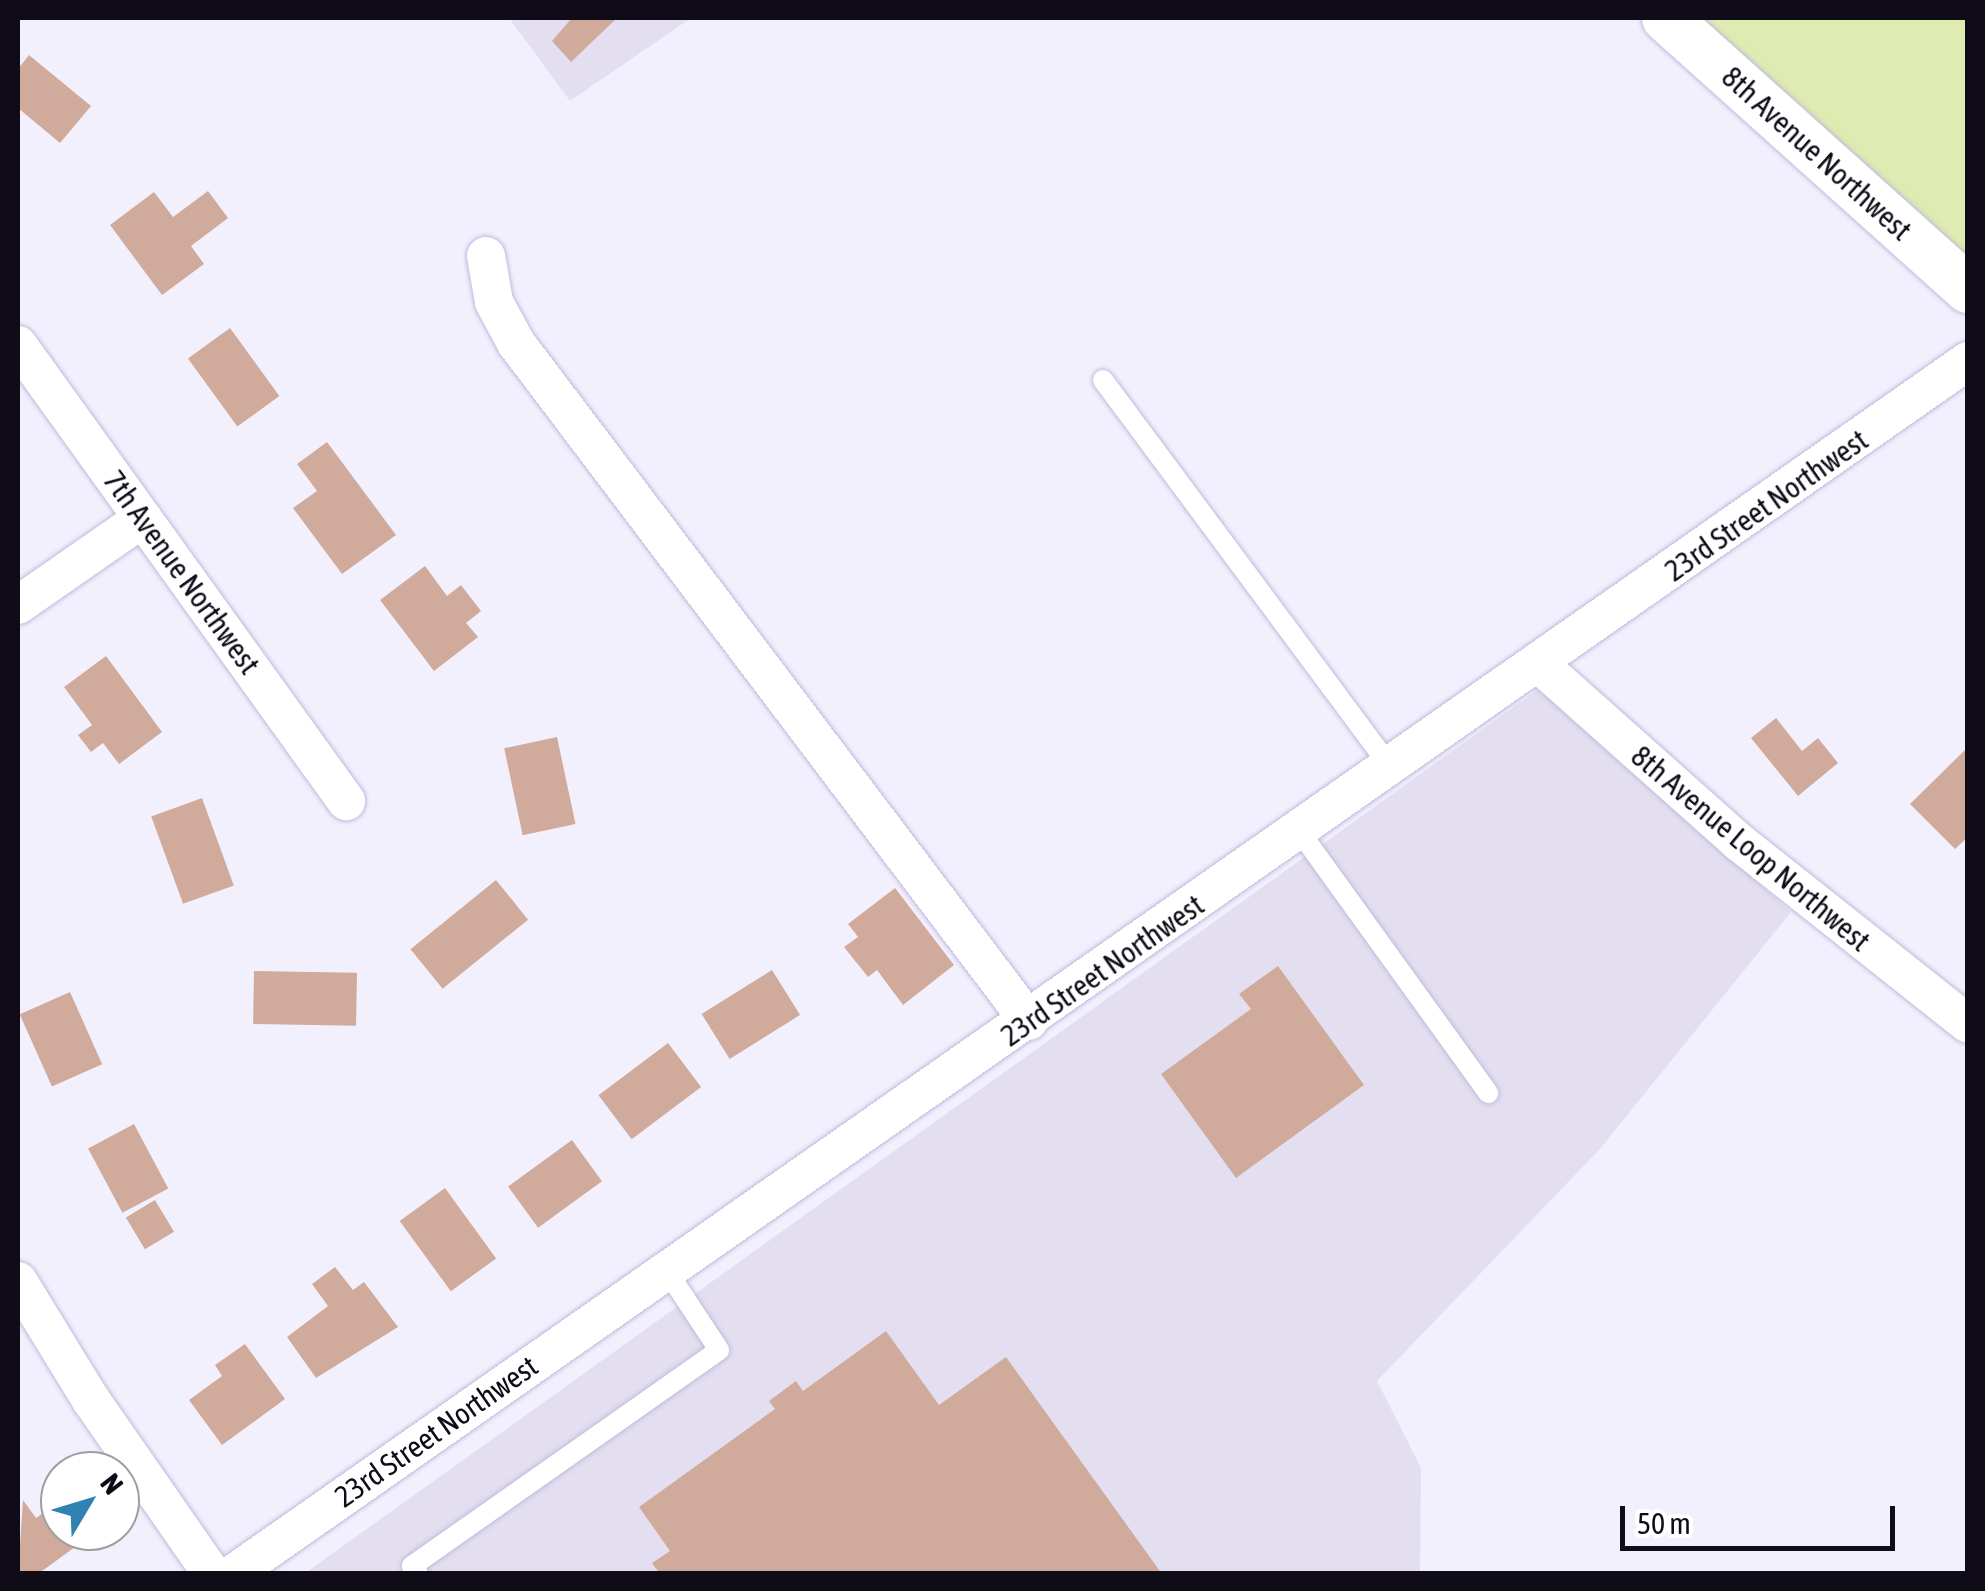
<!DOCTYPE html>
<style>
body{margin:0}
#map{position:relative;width:1985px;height:1591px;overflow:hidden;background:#f3f0fe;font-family:"Asap Condensed",sans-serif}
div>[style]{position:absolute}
.built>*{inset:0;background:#e3dff0}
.green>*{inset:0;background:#deebb1}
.building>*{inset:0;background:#d0ab9c;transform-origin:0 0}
.roads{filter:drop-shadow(0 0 2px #c2badc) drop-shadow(0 0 2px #c2badc)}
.service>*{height:20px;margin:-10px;padding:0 10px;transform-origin:10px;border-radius:10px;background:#fff}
.minor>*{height:38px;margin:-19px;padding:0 19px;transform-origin:19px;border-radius:19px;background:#fff}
.tertiary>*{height:48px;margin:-24px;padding:0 24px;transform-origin:24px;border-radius:24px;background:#fff}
span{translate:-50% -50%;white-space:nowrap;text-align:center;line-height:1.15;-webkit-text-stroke:9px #fff;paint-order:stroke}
.street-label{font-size:30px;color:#0f0c17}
.frame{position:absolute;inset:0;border:20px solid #0f0c17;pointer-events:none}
.north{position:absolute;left:40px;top:1451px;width:100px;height:100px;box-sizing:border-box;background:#fff;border:2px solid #9f9ea2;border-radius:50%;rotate:52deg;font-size:28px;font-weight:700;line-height:40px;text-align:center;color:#0f0c17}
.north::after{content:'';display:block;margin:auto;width:35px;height:45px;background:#3281b3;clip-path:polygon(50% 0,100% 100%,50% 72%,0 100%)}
.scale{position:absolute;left:1620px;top:1506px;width:275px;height:45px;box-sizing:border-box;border:5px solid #0f0c17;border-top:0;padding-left:12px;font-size:30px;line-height:35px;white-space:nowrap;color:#0f0c17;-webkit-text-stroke:8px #fff;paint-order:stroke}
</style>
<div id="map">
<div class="built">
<i style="clip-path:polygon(509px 18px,691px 18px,570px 101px)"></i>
<i style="clip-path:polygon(1539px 689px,1791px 912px,1600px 1149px,1377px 1381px,1421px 1468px,1420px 1573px,304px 1574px)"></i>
</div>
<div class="green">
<i style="clip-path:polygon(1696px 18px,1967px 18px,1967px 265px)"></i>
</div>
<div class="building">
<i style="clip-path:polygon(572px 18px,617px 18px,571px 62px,552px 41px)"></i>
<i style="clip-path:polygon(29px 55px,91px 106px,60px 143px,18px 108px,18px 69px)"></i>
<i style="clip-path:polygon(208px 191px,228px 218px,191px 246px,204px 264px,162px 295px,110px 225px,154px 192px,173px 217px)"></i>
<i style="left:230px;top:328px;width:84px;height:52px;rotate:54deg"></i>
<i style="clip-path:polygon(327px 442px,396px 535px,342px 574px,293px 508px,317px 491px,297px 464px)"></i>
<i style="clip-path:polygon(425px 566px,447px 596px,461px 585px,481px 611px,466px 623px,478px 637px,434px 671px,380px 600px)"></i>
<i style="clip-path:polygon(106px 656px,162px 732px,119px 764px,103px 743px,91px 752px,78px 735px,92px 725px,64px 687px)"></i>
<i style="clip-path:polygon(1776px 718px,1802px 751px,1818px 738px,1838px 763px,1798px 796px,1751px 738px)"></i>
<i style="left:557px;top:737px;width:89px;height:54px;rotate:78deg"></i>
<i style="clip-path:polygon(1968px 747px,1968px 837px,1955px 849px,1910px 804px)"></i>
<i style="left:202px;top:798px;width:93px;height:54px;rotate:70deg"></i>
<i style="left:496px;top:880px;width:51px;height:110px;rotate:51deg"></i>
<i style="clip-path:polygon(895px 888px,954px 965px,903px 1005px,877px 970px,868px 977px,844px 947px,858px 937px,848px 924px)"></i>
<i style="clip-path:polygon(1278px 966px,1364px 1085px,1236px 1178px,1161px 1074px,1251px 1009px,1239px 994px)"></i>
<i style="left:772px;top:970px;width:53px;height:83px;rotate:58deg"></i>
<i style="left:254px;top:971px;width:103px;height:53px;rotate:1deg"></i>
<i style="left:70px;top:992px;width:79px;height:55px;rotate:66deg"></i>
<i style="left:668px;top:1043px;width:55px;height:87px;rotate:53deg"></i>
<i style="left:134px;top:1124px;width:73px;height:52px;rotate:62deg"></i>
<i style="left:572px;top:1140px;width:51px;height:79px;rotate:54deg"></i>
<i style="left:445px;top:1188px;width:87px;height:56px;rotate:54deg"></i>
<i style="left:155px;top:1200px;width:37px;height:34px;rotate:59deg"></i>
<i style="clip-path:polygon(335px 1267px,353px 1290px,364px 1282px,398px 1327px,316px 1378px,287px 1337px,328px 1306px,312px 1284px)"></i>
<i style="clip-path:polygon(886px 1331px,939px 1405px,1006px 1357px,1162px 1574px,660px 1574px,652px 1563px,670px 1551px,639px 1507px,775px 1409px,769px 1401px,796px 1381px,803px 1391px)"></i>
<i style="clip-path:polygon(245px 1344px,285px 1399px,222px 1445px,189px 1400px,222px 1376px,215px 1365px)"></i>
<i style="clip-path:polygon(23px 1500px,36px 1518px,60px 1501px,60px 1531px,80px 1531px,86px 1539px,38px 1574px,18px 1574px)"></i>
</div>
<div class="roads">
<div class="service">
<i style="left:1103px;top:380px;width:483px;rotate:53.4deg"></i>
<i style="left:1300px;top:832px;width:322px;rotate:54.2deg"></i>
<i style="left:418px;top:1574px;width:10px;rotate:-127deg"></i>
<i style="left:412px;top:1566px;width:375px;rotate:-35.1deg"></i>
<i style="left:719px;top:1350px;width:95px;rotate:-123.4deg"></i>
</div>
<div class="minor">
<i style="left:486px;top:256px;width:47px;rotate:80.1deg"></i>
<i style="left:494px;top:302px;width:47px;rotate:61.8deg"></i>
<i style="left:516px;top:343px;width:850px;rotate:52.89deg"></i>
<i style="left:18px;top:345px;width:562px;rotate:54.27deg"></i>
<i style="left:18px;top:605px;width:152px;rotate:-34.8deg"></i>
<i style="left:1539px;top:664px;width:269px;rotate:41.7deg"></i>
<i style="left:1740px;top:843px;width:291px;rotate:38.4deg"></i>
<i style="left:18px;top:1281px;width:140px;rotate:58.5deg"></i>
<i style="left:91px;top:1400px;width:212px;rotate:55.2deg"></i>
<i style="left:233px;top:1574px;width:2117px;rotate:-34.96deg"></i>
</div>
<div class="tertiary">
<i style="left:1666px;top:18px;width:406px;rotate:41.9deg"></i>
</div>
</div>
<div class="street-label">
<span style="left:1817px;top:153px;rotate:42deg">8th Avenue Northwest</span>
<span style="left:1766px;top:505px;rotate:-35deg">23rd Street Northwest</span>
<span style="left:182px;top:572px;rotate:54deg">7th Avenue Northwest</span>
<span style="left:1751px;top:848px;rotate:40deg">8th Avenue Loop Northwest</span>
<span style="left:1102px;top:970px;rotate:-35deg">23rd Street Northwest</span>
<span style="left:436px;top:1431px;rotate:-35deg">23rd Street Northwest</span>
</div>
<div class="frame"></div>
<div class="north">N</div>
<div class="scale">50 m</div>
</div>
